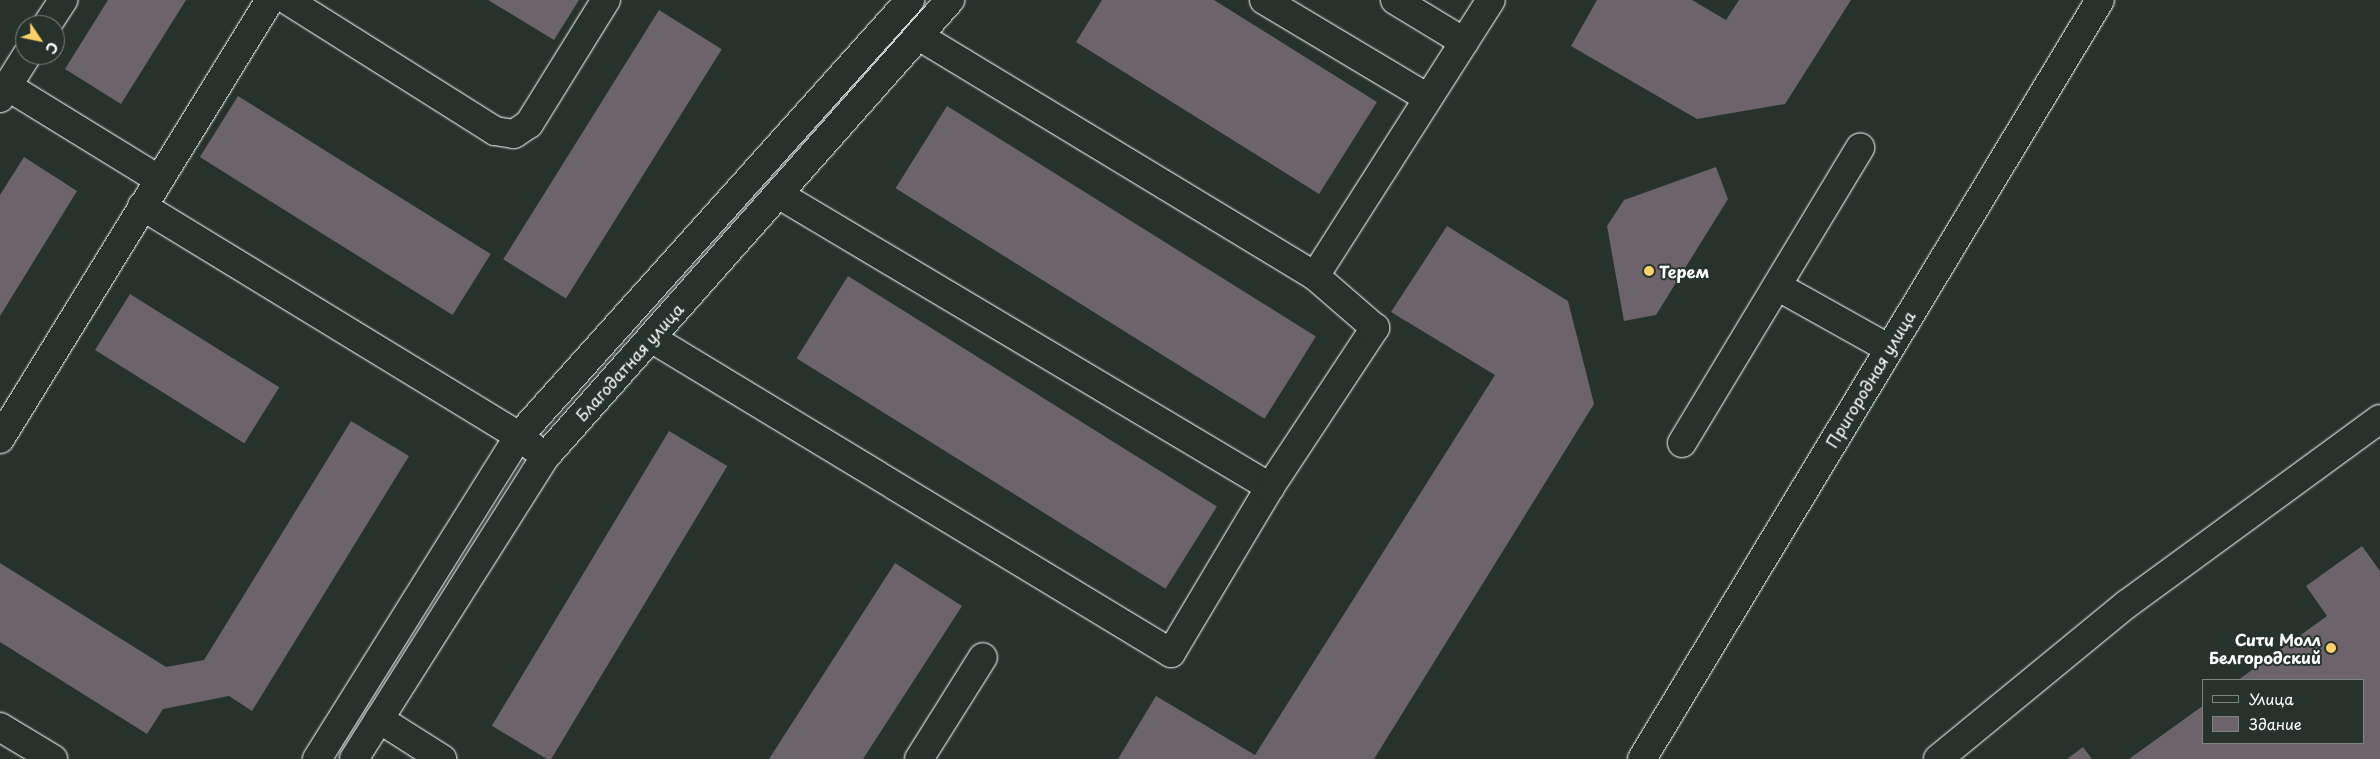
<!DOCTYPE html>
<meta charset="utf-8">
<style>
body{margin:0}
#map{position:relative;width:2380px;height:759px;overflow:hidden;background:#26332d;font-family:"Playpen Sans",sans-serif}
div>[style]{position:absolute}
.building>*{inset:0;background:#6d636a;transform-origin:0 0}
.roads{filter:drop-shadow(0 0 1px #fff) drop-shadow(0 0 1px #fff)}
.minor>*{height:28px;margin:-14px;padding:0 14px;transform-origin:14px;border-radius:14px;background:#26332d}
.major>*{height:28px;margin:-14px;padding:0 14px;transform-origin:14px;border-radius:14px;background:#26332d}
.dots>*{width:14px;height:14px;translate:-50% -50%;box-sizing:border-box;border:2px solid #26332d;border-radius:50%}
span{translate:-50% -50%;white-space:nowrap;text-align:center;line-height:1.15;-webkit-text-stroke:4px #26332d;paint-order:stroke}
.poi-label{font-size:16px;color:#fff;font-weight:700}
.left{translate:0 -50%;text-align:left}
.right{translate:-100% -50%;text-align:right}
.street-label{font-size:16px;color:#fff}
.legend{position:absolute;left:2202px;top:679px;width:162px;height:65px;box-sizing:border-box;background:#26332d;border:1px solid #7d8581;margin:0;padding:6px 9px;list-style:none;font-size:15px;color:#fff}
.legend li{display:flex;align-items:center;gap:10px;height:25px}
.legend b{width:25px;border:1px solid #7d8581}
.north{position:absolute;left:15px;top:15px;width:50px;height:50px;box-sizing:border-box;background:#26332d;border:1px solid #7d8581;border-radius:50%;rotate:124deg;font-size:14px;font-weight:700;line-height:20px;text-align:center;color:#fff}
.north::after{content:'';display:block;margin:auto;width:18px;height:22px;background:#ffd166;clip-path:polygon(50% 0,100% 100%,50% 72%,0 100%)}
</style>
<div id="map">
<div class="building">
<i style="clip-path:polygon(108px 0,186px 0,121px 104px,65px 69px)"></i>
<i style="clip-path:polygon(488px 0,579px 0,554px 40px)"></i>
<i style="clip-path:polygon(1102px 0,1214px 0,1377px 102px,1319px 194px,1076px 42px)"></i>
<i style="clip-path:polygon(1597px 0,1692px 0,1726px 20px,1739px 0,1851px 0,1785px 104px,1697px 119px,1571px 46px)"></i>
<i style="left:659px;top:10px;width:74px;height:294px;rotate:32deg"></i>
<i style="left:238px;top:96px;width:298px;height:72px;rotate:32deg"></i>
<i style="left:947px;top:106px;width:435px;height:97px;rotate:32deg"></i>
<i style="clip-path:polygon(24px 157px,77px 191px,0 316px,0 195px)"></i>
<i style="clip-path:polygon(1716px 167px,1728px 199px,1656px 315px,1624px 321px,1607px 226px,1624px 200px)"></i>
<i style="clip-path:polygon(1447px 226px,1568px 301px,1594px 404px,1374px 759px,1118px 759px,1156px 696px,1255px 755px,1495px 375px,1391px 312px)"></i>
<i style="left:848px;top:276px;width:435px;height:97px;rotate:32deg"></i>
<i style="left:130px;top:294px;width:176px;height:66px;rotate:32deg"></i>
<i style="clip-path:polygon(351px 421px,409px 456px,252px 711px,229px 696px,163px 709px,147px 734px,0 642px,0 563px,166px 667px,204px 660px)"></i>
<i style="left:669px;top:431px;width:68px;height:344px;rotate:31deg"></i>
<i style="clip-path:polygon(2362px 546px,2380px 571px,2380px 759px,2129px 759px,2204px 705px,2204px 743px,2364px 743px,2364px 680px,2238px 680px,2327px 616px,2306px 586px)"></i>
<i style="clip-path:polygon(895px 563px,962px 606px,863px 759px,769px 759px)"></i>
<i style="clip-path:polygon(2083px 747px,2092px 759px,2067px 759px)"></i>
</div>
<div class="roads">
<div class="minor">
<i style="left:287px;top:0;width:246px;rotate:32.2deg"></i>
<i style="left:495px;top:131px;width:19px;rotate:9deg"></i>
<i style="left:514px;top:134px;width:18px;rotate:-34deg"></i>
<i style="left:529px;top:124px;width:146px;rotate:-58.2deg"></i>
<i style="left:1264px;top:0;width:191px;rotate:30.9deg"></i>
<i style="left:1395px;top:0;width:81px;rotate:31.3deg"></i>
<i style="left:47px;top:25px;width:30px;rotate:-57deg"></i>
<i style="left:7px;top:86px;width:177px;rotate:31.6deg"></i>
<i style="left:0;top:98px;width:51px;rotate:-57.9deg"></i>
<i style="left:778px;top:194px;width:573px;rotate:30.78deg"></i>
<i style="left:142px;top:206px;width:442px;rotate:31.4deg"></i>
<i style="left:519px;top:436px;width:19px;rotate:39deg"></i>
<i style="left:1315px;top:276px;width:327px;rotate:-57.5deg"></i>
<i style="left:1777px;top:286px;width:127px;rotate:29.2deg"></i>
<i style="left:651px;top:338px;width:608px;rotate:31.21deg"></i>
<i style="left:1171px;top:653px;width:193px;rotate:-59.2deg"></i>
<i style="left:1270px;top:487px;width:191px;rotate:-56.6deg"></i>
<i style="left:1375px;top:328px;width:79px;rotate:-139.1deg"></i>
<i style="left:1315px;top:276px;width:464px;rotate:-148.8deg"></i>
<i style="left:0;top:439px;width:515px;rotate:-58.41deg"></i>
<i style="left:1682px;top:443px;width:345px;rotate:-58.9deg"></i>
<i style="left:379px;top:719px;width:75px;rotate:32.4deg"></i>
<i style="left:0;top:727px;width:62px;rotate:31.1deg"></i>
<i style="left:317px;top:759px;width:381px;rotate:-58deg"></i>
<i style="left:519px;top:436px;width:586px;rotate:-48.11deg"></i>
<i style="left:354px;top:759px;width:357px;rotate:-57.7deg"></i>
<i style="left:545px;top:457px;width:611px;rotate:-48.45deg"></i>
<i style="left:919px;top:759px;width:120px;rotate:-57.9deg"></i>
<i style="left:1938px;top:759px;width:244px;rotate:-39.4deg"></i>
<i style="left:2127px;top:604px;width:313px;rotate:-36.2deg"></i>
</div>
<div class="major">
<i style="left:1642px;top:759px;width:886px;rotate:-58.89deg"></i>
</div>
</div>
<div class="dots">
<i style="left:1649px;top:271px;background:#ffd166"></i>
<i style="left:2331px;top:648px;background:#ffd166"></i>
</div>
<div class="poi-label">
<span class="left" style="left:1659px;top:271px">Терем</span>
<span class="right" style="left:2321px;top:648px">Сити Молл<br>Белгородский</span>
</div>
<div class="street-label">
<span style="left:629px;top:362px;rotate:-48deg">Благодатная улица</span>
<span style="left:1870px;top:379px;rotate:-59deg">Пригородная улица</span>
</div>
<ul class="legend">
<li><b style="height:6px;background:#26332d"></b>Улица</li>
<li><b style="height:14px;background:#6d636a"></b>Здание</li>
</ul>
<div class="north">С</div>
</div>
